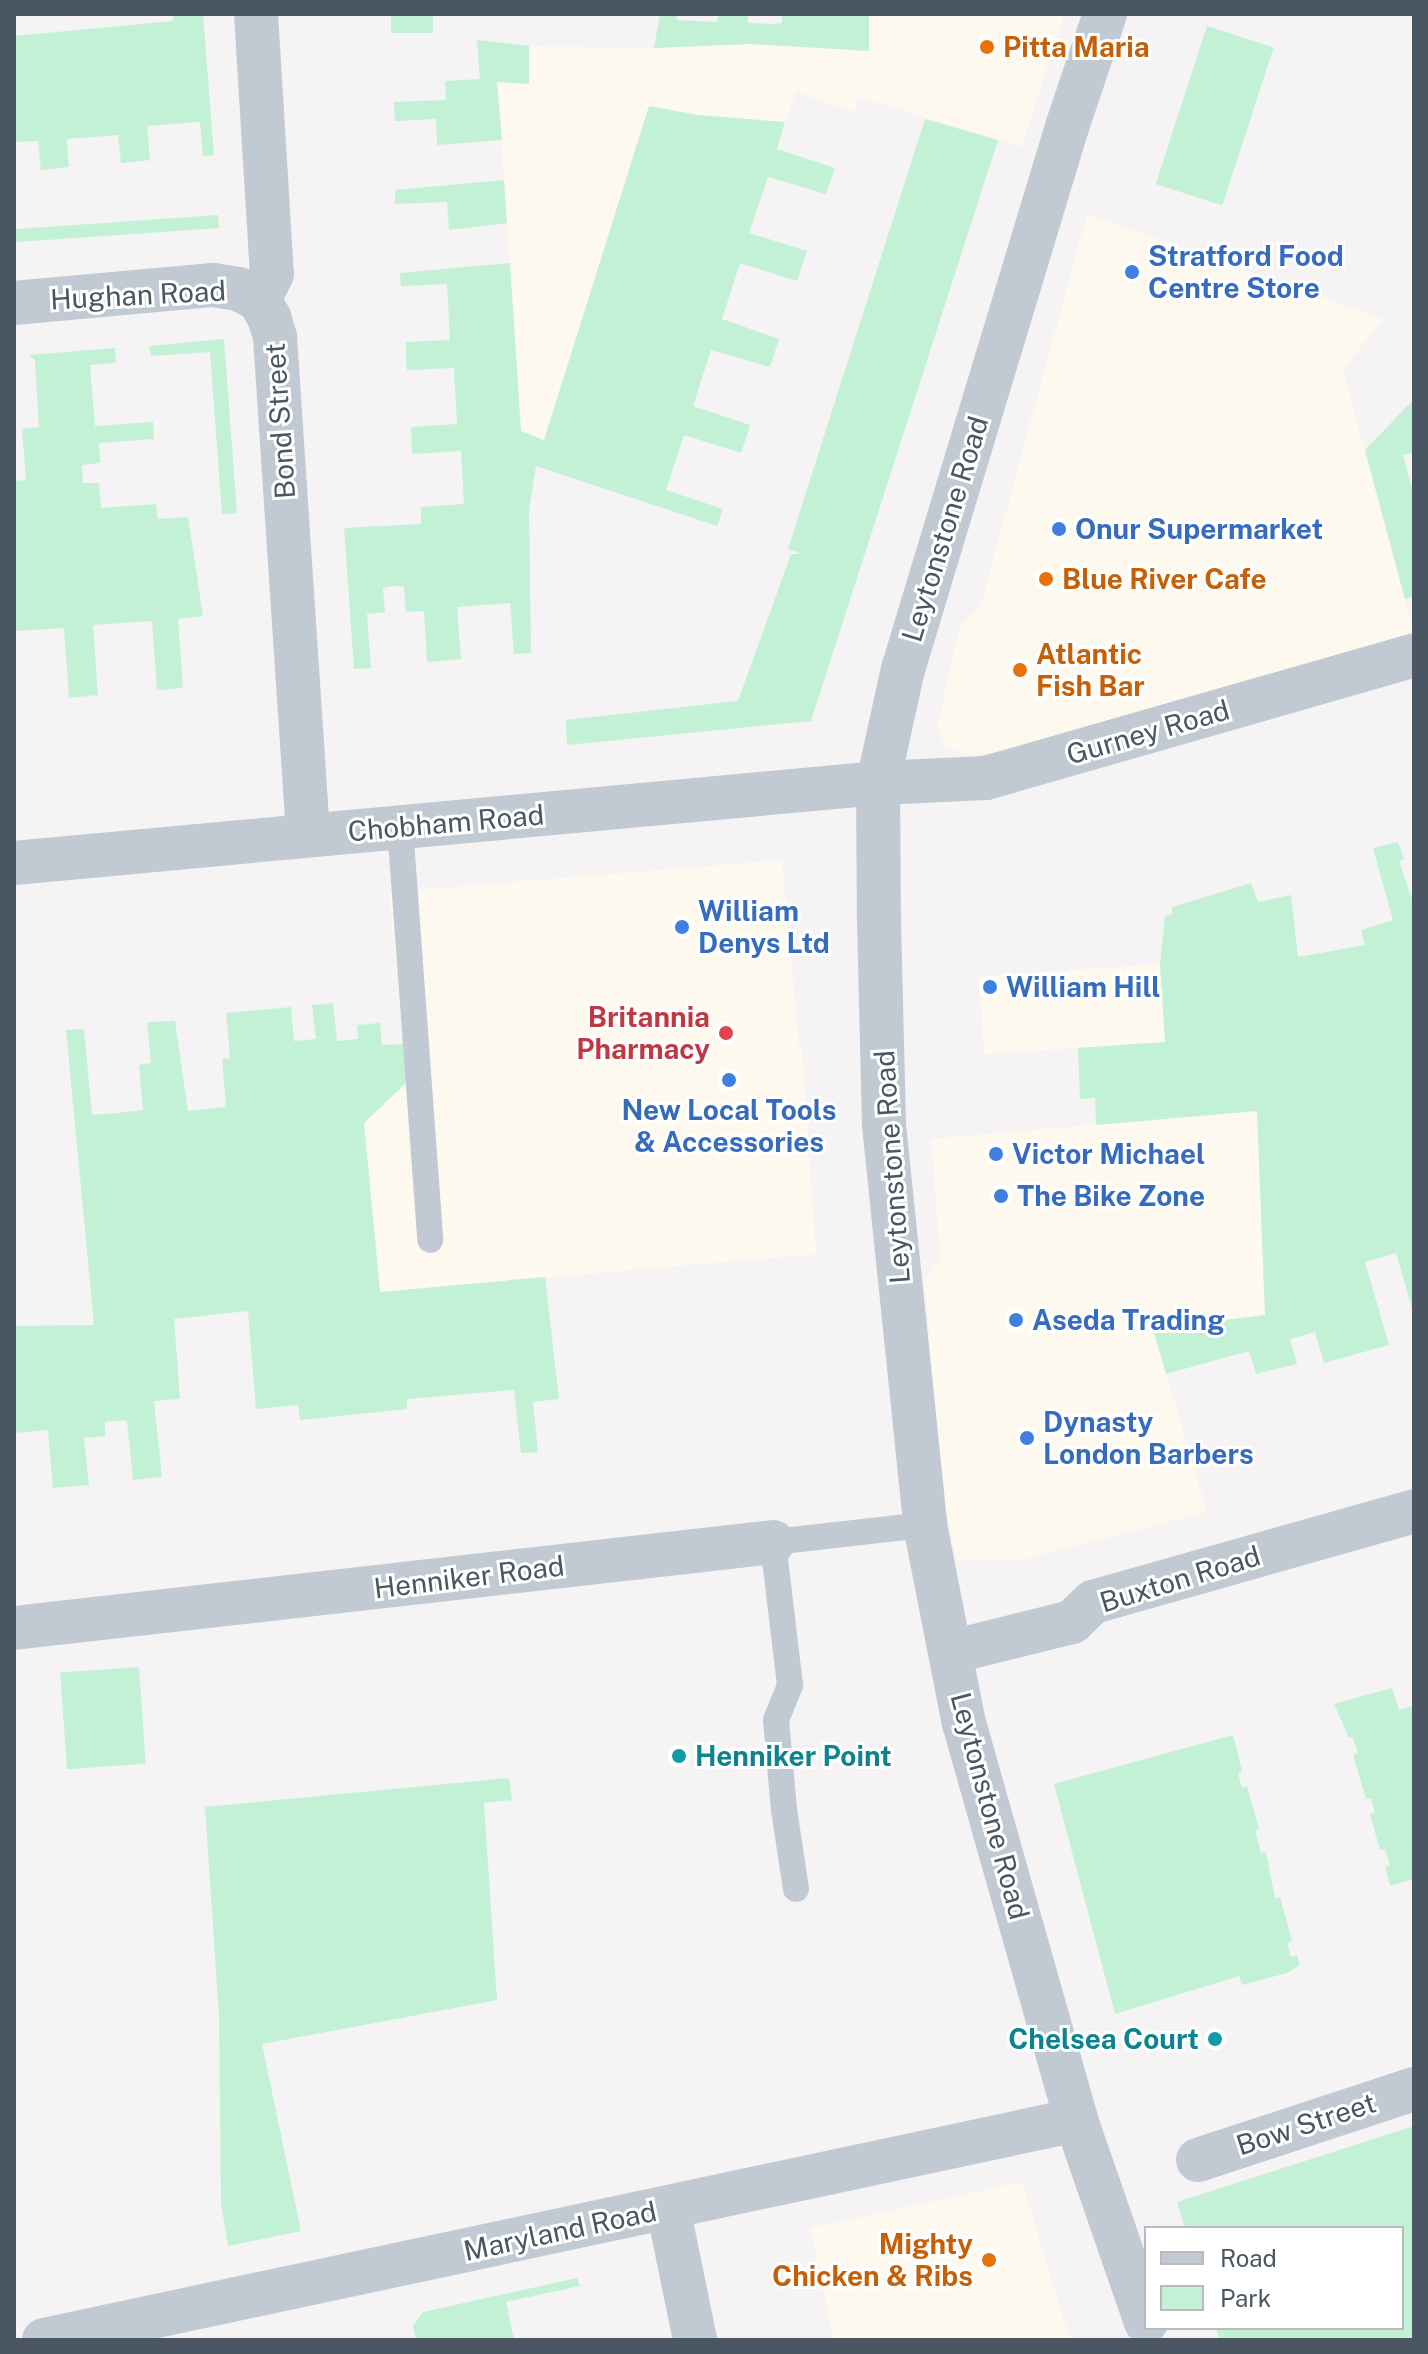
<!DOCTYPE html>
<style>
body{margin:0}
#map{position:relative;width:1428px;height:2354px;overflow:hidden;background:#f5f3f3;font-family:"Public Sans",sans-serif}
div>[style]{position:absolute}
.commercial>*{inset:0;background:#fdf9ef;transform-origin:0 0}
.green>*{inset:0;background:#c3f1d5;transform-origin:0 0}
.service>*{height:26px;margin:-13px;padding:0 13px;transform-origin:13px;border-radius:13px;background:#c1cad2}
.minor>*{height:44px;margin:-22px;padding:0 22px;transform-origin:22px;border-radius:22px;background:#c1cad2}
.tertiary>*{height:44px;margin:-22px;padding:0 22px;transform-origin:22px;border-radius:22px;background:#c1cad2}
.dots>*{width:22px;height:22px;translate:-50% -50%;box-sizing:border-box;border:4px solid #fff;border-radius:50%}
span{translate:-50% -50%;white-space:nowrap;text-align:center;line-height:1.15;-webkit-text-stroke:6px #fff;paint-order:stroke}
.food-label{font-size:28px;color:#c56008;font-weight:700}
.left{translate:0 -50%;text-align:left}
.right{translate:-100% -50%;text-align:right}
.shop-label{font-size:28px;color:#366cbe;font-weight:700}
.street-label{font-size:28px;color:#4a5661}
.health-label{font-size:28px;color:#be3a42;font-weight:700}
.culture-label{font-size:28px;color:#0d838f;font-weight:700}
.frame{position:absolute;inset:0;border:16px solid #4a5661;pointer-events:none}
.legend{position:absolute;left:1144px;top:2226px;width:260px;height:104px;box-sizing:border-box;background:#fff;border:2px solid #b7bbc0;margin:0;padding:10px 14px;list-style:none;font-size:24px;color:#4a5661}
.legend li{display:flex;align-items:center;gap:16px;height:40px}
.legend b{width:40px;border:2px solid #b7bbc0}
</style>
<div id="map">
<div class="commercial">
<i style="clip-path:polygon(869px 14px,1064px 14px,1022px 147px,858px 97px,854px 112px,796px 92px,785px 122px,698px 115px,649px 106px,544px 440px,521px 432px,497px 82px,529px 83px,529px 46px,654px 48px,750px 44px,869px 50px)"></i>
<i style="clip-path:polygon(1087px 214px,1383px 319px,1343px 369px,1414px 635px,991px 753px,965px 755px,945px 745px,937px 726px,960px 626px,980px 607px)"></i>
<i style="clip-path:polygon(782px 860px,799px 1046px,802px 1047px,816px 1254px,380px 1292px,364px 1123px,407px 1082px,389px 892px)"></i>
<i style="left:1160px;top:964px;width:78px;height:182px;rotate:86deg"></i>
<i style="clip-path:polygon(1257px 1110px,1265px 1315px,1153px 1329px,1207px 1512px,1021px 1560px,957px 1561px,941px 1487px,925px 1280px,940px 1257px,931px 1139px)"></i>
<i style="clip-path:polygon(1022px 2182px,1070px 2340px,834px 2340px,810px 2228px)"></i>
</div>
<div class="green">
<i style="clip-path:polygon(173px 14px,203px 14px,214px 155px,203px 156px,200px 122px,147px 126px,150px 160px,134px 162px,121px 163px,118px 135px,67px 139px,69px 167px,41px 170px,38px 141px,14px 142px,14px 36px,173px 21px)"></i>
<i style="left:391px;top:14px;width:42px;height:19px"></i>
<i style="clip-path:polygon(660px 14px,676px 14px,677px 20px,717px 22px,718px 14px,748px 14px,748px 23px,773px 24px,782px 23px,782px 14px,869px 14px,869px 51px,750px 44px,654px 48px)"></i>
<i style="left:1207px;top:26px;width:70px;height:166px;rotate:18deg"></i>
<i style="clip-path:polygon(477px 40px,529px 46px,529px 84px,497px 82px,502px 140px,437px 145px,436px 119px,395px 121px,394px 102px,446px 100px,445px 81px,480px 79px)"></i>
<i style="clip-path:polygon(649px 106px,698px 115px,785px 122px,777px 149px,835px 168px,826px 194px,768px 177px,749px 233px,807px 251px,797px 281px,740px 263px,722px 319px,779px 339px,770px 367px,711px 350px,693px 406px,750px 425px,746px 438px,741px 453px,684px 435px,666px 490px,723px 509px,717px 526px,536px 466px,529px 510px,531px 653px,514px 654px,510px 603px,457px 607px,461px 659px,427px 662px,424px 611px,406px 612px,404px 587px,393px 586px,383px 588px,385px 612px,367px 614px,371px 668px,354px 669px,344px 528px,421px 524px,421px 507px,464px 504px,461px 451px,412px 454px,411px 427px,457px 424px,454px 368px,407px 370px,406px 355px,406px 342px,450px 340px,447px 284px,401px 286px,400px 273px,510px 263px,521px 431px,544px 440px)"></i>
<i style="clip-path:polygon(925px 119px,998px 140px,811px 721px,567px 745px,566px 720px,738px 701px,791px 554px,802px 554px,788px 549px)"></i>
<i style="clip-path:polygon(504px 180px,507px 223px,449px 230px,447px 202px,395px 204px,395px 190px)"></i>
<i style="left:218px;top:215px;width:13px;height:205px;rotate:86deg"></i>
<i style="clip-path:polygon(224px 339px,237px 513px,222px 514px,210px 352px,151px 356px,149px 346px)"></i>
<i style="clip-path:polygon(115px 348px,116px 363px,90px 365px,95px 426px,153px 422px,154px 439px,99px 443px,100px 463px,82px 465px,83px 483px,99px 483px,101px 508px,156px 504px,158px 519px,188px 517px,203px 616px,178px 619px,183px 688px,157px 690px,152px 621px,93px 625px,98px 695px,69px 698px,64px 628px,14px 631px,14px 481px,26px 480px,22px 429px,39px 427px,35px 360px,28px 355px)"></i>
<i style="clip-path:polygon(1414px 399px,1414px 452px,1403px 455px,1414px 496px,1414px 596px,1405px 599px,1365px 450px)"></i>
<i style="clip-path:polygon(1398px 842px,1404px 859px,1399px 861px,1414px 905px,1414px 1315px,1396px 1253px,1365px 1262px,1389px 1345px,1324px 1363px,1315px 1332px,1290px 1339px,1297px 1364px,1256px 1374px,1249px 1351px,1166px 1374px,1153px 1329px,1265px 1315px,1257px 1111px,1096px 1125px,1095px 1098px,1080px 1099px,1078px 1048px,1165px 1042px,1160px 964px,1165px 916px,1172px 915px,1172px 907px,1251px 883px,1258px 902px,1291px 895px,1298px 957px,1365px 945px,1361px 930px,1393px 920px,1373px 848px)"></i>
<i style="clip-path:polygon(333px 1003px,337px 1041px,358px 1039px,357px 1025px,380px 1023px,382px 1045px,404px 1044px,407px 1082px,364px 1123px,380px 1292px,545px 1277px,559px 1399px,533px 1402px,538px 1452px,521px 1453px,514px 1390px,407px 1399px,407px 1409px,300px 1420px,298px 1405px,256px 1409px,248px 1311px,174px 1319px,180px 1399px,154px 1401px,162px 1477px,133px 1480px,127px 1420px,105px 1422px,105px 1436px,84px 1438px,89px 1485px,53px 1488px,48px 1430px,14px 1433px,14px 1326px,94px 1325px,66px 1030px,84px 1029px,92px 1115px,117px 1113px,143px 1110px,139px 1065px,151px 1063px,147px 1022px,175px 1021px,188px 1111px,226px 1107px,222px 1059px,230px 1058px,226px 1013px,291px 1007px,294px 1041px,316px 1039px,312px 1005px)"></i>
<i style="left:139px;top:1667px;width:97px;height:79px;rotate:86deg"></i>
<i style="clip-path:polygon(1392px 1688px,1399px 1710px,1414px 1706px,1414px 1879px,1390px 1886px,1385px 1867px,1390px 1865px,1385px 1849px,1380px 1850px,1370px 1814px,1375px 1812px,1371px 1798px,1366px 1799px,1353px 1755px,1358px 1753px,1353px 1738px,1349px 1738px,1334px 1704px)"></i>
<i style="clip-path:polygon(1233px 1735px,1242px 1771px,1238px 1773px,1242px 1788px,1247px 1786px,1259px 1829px,1255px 1830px,1261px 1853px,1266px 1852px,1275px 1898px,1280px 1897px,1292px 1941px,1287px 1943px,1291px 1957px,1297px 1955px,1300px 1965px,1287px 1973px,1242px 1985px,1239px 1976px,1115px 2014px,1054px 1784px)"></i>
<i style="clip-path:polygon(509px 1778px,512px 1800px,484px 1803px,497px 2000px,262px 2044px,301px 2231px,228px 2246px,221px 2203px,219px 2015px,205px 1807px)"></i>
<i style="clip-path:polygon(1414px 2126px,1414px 2340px,1220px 2340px,1216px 2328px,1402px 2328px,1402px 2228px,1185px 2228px,1177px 2202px)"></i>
<i style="clip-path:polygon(577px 2278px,580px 2286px,506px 2302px,514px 2340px,416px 2340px,413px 2326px,423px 2312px)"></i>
</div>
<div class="service">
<i style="left:400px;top:827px;width:414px;rotate:85.8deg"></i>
<i style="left:796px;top:1889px;width:80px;rotate:-98.6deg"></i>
<i style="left:784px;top:1810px;width:90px;rotate:-95.1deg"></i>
<i style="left:776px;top:1720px;width:38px;rotate:-68deg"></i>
<i style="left:790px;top:1685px;width:144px;rotate:-96.8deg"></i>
<i style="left:773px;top:1542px;width:153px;rotate:-6.4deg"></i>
</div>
<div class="minor">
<i style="left:256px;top:14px;width:260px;rotate:86.5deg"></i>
<i style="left:272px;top:274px;width:29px;rotate:117deg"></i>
<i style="left:14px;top:303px;width:200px;rotate:-5.2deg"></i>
<i style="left:213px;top:285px;width:26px;rotate:9deg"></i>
<i style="left:239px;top:289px;width:23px;rotate:29deg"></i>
<i style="left:259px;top:300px;width:20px;rotate:60deg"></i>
<i style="left:269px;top:317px;width:21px;rotate:73deg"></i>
<i style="left:275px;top:337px;width:499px;rotate:86.2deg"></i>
<i style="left:14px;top:863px;width:868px;rotate:-5.29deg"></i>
<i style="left:878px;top:783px;width:108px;rotate:-2.7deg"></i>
<i style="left:986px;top:778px;width:445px;rotate:-16deg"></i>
<i style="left:14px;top:1628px;width:764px;rotate:-6.46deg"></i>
<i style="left:951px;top:1652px;width:125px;rotate:-13.9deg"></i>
<i style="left:1072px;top:1622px;width:29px;rotate:-44deg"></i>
<i style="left:1093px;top:1602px;width:334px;rotate:-15.8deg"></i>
<i style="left:1198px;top:2160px;width:227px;rotate:-18.2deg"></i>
<i style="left:668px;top:2208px;width:135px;rotate:78.4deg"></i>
<i style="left:44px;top:2340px;width:1055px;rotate:-12.03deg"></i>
</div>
<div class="tertiary">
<i style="left:1105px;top:14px;width:119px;rotate:108.6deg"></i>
<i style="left:1067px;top:127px;width:566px;rotate:106.83deg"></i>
<i style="left:903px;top:669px;width:117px;rotate:102.4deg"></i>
<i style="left:878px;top:783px;width:137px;rotate:89.6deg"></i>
<i style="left:879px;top:920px;width:205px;rotate:88.6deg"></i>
<i style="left:884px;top:1125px;width:402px;rotate:84.1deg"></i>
<i style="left:925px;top:1525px;width:202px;rotate:78.9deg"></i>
<i style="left:964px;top:1723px;width:412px;rotate:74.2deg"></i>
<i style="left:1076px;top:2120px;width:214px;rotate:70.9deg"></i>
</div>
<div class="dots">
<i style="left:987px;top:47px;background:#e8710a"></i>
<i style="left:1132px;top:272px;background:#3f7fe0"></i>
<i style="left:1059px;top:529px;background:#3f7fe0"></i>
<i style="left:1046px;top:579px;background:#e8710a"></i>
<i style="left:1020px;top:670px;background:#e8710a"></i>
<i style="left:682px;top:927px;background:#3f7fe0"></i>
<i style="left:990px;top:987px;background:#3f7fe0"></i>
<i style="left:726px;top:1033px;background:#e0444e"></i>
<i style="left:729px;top:1080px;background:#3f7fe0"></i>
<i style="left:996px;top:1154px;background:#3f7fe0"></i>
<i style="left:1001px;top:1196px;background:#3f7fe0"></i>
<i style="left:1016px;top:1320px;background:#3f7fe0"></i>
<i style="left:1027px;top:1438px;background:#3f7fe0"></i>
<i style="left:679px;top:1756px;background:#0f9aa8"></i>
<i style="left:1215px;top:2039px;background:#0f9aa8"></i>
<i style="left:989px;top:2260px;background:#e8710a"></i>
</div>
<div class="food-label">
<span class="left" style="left:1003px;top:47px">Pitta Maria</span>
<span class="left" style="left:1062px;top:579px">Blue River Cafe</span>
<span class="left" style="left:1036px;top:670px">Atlantic<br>Fish Bar</span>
<span class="right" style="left:973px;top:2260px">Mighty<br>Chicken &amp; Ribs</span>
</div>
<div class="shop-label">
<span class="left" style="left:1148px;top:272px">Stratford Food<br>Centre Store</span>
<span class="left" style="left:1075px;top:529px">Onur Supermarket</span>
<span class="left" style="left:698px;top:927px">William<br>Denys Ltd</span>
<span class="left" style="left:1006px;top:987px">William Hill</span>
<span style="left:729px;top:1126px">New Local Tools<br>&amp; Accessories</span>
<span class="left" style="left:1012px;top:1154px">Victor Michael</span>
<span class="left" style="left:1017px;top:1196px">The Bike Zone</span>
<span class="left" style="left:1032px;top:1320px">Aseda Trading</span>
<span class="left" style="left:1043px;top:1438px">Dynasty<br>London Barbers</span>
</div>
<div class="street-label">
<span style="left:138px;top:295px;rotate:-3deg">Hughan Road</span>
<span style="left:280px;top:421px;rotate:-94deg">Bond Street</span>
<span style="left:945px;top:529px;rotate:-73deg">Leytonstone Road</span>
<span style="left:1148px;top:732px;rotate:-16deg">Gurney Road</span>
<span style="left:446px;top:823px;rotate:-5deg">Chobham Road</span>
<span style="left:892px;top:1167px;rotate:-94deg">Leytonstone Road</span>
<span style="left:469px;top:1577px;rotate:-7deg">Henniker Road</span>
<span style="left:1180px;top:1579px;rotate:-17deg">Buxton Road</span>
<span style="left:990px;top:1806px;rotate:75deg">Leytonstone Road</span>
<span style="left:1306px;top:2124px;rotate:-18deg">Bow Street</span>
<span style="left:560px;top:2231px;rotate:-12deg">Maryland Road</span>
</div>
<div class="health-label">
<span class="right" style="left:710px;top:1033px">Britannia<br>Pharmacy</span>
</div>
<div class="culture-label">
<span class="left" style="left:695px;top:1756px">Henniker Point</span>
<span class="right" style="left:1199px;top:2039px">Chelsea Court</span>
</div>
<div class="frame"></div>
<ul class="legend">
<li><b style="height:10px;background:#c1cad2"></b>Road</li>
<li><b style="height:22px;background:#c3f1d5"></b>Park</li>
</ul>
</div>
